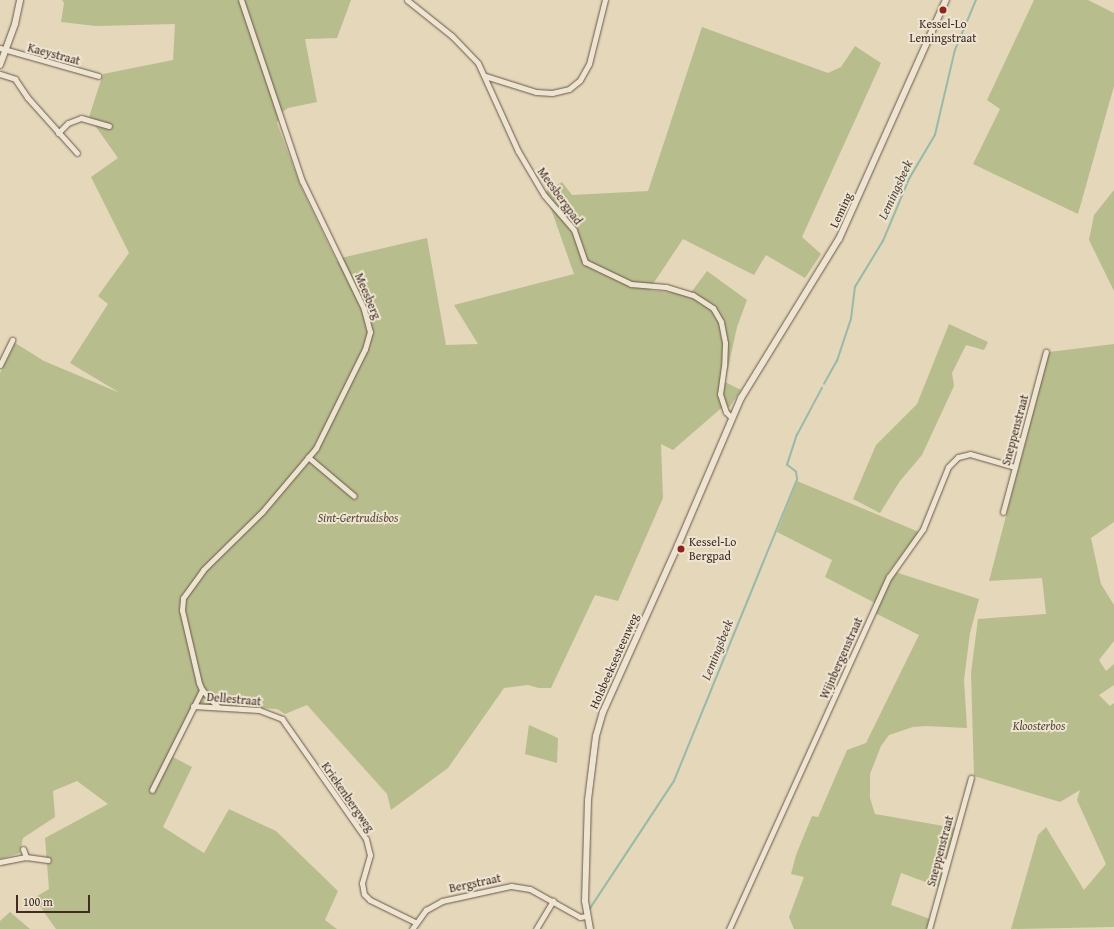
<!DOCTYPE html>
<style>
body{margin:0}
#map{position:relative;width:1114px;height:929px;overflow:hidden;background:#e4d7ba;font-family:"Gentium Book Plus",serif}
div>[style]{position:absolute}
.green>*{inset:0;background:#b8bd8d}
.stream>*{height:1.5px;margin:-0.75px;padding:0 0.75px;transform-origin:0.75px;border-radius:0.75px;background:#97baaa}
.roads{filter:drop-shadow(0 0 1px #6a5649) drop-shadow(0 0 1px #6a5649)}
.minor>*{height:5px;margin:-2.5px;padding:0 2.5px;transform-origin:2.5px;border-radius:2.5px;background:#ede5d2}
.tertiary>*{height:6px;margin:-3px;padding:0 3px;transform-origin:3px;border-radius:3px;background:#ede5d2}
.dots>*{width:11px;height:11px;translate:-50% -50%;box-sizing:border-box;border:2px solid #ede5d2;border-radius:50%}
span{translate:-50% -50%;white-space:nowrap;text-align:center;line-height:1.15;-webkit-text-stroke:4px #ede5d2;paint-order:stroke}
.poi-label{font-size:12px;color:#412b23}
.left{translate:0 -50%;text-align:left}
.street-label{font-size:12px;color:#412b23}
.park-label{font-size:12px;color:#594838;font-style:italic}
.water-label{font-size:13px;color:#52483e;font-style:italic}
.scale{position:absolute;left:16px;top:895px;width:74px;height:18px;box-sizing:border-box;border:2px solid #412b23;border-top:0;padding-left:5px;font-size:12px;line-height:14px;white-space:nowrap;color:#412b23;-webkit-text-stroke:3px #ede5d2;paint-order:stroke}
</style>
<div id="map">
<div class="green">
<i style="clip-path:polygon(62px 0,351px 0,337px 38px,305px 39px,317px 102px,288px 108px,281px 113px,277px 123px,301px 187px,337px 262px,341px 258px,427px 238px,446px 345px,478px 344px,454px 305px,574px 274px,545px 192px,562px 182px,572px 195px,648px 191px,702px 27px,828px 73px,841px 67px,855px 46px,881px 63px,802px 237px,821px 254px,805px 278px,766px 255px,754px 275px,683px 239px,649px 290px,690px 294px,707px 271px,747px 300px,737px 327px,725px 382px,741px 390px,729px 408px,726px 404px,673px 450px,661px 444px,663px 498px,618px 601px,595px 595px,551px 688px,539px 688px,528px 685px,504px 688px,448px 768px,391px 810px,387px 794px,307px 705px,285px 714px,277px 709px,198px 705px,173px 757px,192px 767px,163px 827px,204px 853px,229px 809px,276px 831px,338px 891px,325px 920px,337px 929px,56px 929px,34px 898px,49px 889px,45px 838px,108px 804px,77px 781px,53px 791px,55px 817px,23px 838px,20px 853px,0 859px,0 373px,15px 343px,44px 361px,120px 393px,70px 363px,108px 304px,98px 296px,129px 253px,91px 177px,118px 158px,89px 117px,103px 74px,173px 60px,175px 24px,96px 26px,61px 22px,64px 3px)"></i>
<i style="clip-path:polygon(1034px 0,1088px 0,1114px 13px,1114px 86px,1078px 214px,973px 164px,1000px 109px,987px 100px)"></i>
<i style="clip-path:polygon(1114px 190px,1114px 291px,1089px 240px,1094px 215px)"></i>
<i style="clip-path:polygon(949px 324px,988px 342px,984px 350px,966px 345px,952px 373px,954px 386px,922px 455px,900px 481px,880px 513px,853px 499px,876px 445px,917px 404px)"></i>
<i style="clip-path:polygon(1114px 344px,1114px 522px,1091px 538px,1101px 584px,1114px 605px,1114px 641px,1099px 660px,1106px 671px,1114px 664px,1114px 685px,1099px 695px,1110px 706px,1114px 703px,1114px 927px,1011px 929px,1038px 835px,1046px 827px,1084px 890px,1106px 864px,1077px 800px,1080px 790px,1060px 802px,974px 776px,971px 673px,978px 619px,1046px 614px,1042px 578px,989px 581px,1049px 352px)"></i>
<i style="clip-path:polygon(797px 481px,919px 532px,888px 573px,875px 603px,825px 577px,832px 560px,777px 532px)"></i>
<i style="clip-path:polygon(895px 572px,979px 599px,970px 633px,964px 680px,967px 728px,926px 726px,913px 727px,889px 735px,881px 746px,870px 774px,870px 798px,875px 814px,955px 828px,939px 887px,901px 873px,891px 905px,930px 919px,926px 929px,794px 929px,789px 917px,804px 877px,791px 874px,796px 855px,812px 816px,818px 817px,847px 750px,866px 743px,919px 635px,875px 613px)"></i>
<i style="clip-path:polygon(529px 725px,558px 738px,557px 763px,525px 754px)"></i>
<i style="clip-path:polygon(10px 912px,30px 929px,0 929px,0 921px)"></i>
</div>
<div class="stream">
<i style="left:824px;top:384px;width:26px;rotate:-61deg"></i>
<i style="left:837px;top:361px;width:44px;rotate:-71.6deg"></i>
<i style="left:851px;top:319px;width:32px;rotate:-83deg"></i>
<i style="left:855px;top:287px;width:54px;rotate:-58.7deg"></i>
<i style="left:883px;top:241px;width:67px;rotate:-67.2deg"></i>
<i style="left:909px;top:179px;width:51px;rotate:-59.4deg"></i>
<i style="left:935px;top:135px;width:87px;rotate:-76.8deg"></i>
<i style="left:955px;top:50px;width:54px;rotate:-67.2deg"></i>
<i style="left:589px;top:910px;width:154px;rotate:-56.6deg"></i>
<i style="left:674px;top:781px;width:326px;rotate:-67.8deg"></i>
<i style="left:797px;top:479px;width:7px;rotate:-98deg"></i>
<i style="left:796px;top:472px;width:11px;rotate:-142deg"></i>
<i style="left:787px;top:465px;width:32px;rotate:-72deg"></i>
<i style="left:797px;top:435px;width:53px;rotate:-62deg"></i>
</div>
<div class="roads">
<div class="minor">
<i style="left:407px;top:0;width:58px;rotate:38.7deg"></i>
<i style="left:452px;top:36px;width:37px;rotate:46deg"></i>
<i style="left:478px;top:63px;width:97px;rotate:65.6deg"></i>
<i style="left:518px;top:151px;width:51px;rotate:59.4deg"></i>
<i style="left:544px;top:195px;width:46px;rotate:49.4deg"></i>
<i style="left:574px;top:230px;width:34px;rotate:71deg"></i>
<i style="left:585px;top:262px;width:51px;rotate:25.6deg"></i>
<i style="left:631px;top:284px;width:35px;rotate:5deg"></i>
<i style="left:666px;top:287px;width:28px;rotate:17deg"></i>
<i style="left:693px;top:295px;width:24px;rotate:33deg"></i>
<i style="left:713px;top:308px;width:16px;rotate:60deg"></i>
<i style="left:721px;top:322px;width:21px;rotate:79deg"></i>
<i style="left:725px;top:343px;width:23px;rotate:92deg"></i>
<i style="left:724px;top:366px;width:28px;rotate:98deg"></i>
<i style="left:720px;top:394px;width:19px;rotate:72deg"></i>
<i style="left:726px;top:412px;width:8px;rotate:45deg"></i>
<i style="left:0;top:48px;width:102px;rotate:15.9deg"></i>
<i style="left:0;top:74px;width:16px;rotate:18deg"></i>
<i style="left:15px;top:79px;width:22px;rotate:56deg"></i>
<i style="left:27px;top:97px;width:75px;rotate:48.2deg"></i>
<i style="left:485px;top:76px;width:53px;rotate:17.4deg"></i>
<i style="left:536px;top:92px;width:16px;rotate:4deg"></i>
<i style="left:552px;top:93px;width:17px;rotate:-13deg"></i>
<i style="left:569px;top:89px;width:14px;rotate:-39deg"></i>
<i style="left:580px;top:80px;width:18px;rotate:-61deg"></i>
<i style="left:589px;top:64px;width:66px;rotate:-76deg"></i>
<i style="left:58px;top:133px;width:14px;rotate:-45deg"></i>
<i style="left:68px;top:123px;width:14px;rotate:-21deg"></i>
<i style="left:81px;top:118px;width:29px;rotate:16deg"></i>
<i style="left:0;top:365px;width:28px;rotate:-64deg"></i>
<i style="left:308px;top:457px;width:60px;rotate:40.3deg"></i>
<i style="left:1003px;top:512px;width:166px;rotate:-75deg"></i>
<i style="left:193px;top:706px;width:66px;rotate:3.5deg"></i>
<i style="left:259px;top:710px;width:25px;rotate:21deg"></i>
<i style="left:282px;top:719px;width:146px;rotate:55deg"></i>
<i style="left:366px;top:839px;width:16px;rotate:76deg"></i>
<i style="left:370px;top:855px;width:29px;rotate:106deg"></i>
<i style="left:362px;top:883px;width:11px;rotate:80deg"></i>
<i style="left:364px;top:894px;width:8px;rotate:45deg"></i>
<i style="left:370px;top:900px;width:50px;rotate:26.1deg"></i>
<i style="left:218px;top:707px;width:23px;rotate:-133deg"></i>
<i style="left:202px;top:690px;width:8px;rotate:-113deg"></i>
<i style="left:199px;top:683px;width:75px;rotate:-103.1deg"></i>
<i style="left:182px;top:610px;width:12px;rotate:-85deg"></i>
<i style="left:183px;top:598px;width:34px;rotate:-54deg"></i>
<i style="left:203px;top:570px;width:83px;rotate:-44.5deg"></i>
<i style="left:262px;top:512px;width:84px;rotate:-49.8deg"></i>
<i style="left:316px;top:448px;width:110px;rotate:-63.7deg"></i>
<i style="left:365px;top:349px;width:18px;rotate:-74deg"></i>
<i style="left:370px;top:332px;width:24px;rotate:-105deg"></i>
<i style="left:364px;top:309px;width:142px;rotate:-115.8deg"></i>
<i style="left:302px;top:181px;width:191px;rotate:-108.6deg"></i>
<i style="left:152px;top:790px;width:112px;rotate:-63.4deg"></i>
<i style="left:23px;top:849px;width:9px;rotate:69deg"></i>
<i style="left:0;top:862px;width:26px;rotate:-11deg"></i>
<i style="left:26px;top:857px;width:22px;rotate:8deg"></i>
<i style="left:412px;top:929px;width:24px;rotate:-54deg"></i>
<i style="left:426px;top:910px;width:18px;rotate:-29deg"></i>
<i style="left:442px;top:901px;width:71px;rotate:-12.3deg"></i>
<i style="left:511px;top:886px;width:19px;rotate:9deg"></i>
<i style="left:530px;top:889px;width:57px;rotate:29.2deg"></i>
<i style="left:580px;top:917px;width:6px;rotate:-9deg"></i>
<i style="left:536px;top:929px;width:33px;rotate:-59deg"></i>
<i style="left:729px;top:929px;width:387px;rotate:-65.6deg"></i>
<i style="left:889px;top:577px;width:59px;rotate:-54.7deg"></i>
<i style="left:923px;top:529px;width:67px;rotate:-68deg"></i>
<i style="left:948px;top:467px;width:14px;rotate:-45deg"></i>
<i style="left:958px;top:457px;width:12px;rotate:-14deg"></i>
<i style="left:970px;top:454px;width:47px;rotate:16.1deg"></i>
<i style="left:929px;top:929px;width:157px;rotate:-74.5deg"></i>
</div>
<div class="tertiary">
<i style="left:0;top:65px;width:44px;rotate:-69.9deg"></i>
<i style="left:15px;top:24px;width:25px;rotate:-78deg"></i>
<i style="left:590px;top:929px;width:28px;rotate:-100deg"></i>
<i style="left:585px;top:901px;width:101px;rotate:-88.3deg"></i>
<i style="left:588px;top:800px;width:64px;rotate:-82.9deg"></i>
<i style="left:596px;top:736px;width:25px;rotate:-74deg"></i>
<i style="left:603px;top:712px;width:183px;rotate:-65.8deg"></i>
<i style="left:678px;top:545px;width:160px;rotate:-66.8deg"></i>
<i style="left:741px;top:398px;width:187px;rotate:-58.4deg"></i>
<i style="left:839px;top:239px;width:262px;rotate:-65.9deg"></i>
</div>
</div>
<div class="dots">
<i style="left:943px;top:10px;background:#8f2418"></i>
<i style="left:681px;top:549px;background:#8f2418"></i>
</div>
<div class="poi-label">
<span style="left:943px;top:31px">Kessel-Lo<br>Lemingstraat</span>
<span class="left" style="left:689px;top:549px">Kessel-Lo<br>Bergpad</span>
</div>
<div class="street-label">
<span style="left:54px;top:54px;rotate:15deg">Kaeystraat</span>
<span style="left:560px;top:196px;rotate:54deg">Meesbergpad</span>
<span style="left:841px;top:210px;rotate:-65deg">Leming</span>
<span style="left:368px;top:296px;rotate:67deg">Meesberg</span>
<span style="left:1015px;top:430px;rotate:-75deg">Sneppenstraat</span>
<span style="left:841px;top:658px;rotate:-66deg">Wijnbergenstraat</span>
<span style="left:614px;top:661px;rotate:-66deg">Holsbeeksesteenweg</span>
<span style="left:234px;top:699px;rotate:5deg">Dellestraat</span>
<span style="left:348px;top:797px;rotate:55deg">Kriekenbergweg</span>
<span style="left:940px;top:851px;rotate:-75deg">Sneppenstraat</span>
<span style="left:475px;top:883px;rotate:-12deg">Bergstraat</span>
</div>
<div class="park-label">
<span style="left:358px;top:518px">Sint-Gertrudisbos</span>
<span style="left:1039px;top:726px">Kloosterbos</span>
</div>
<div class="water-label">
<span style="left:896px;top:190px;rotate:-65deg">Lemingsbeek</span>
<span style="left:718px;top:650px;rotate:-68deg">Lemingsbeek</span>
</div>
<div class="scale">100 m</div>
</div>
